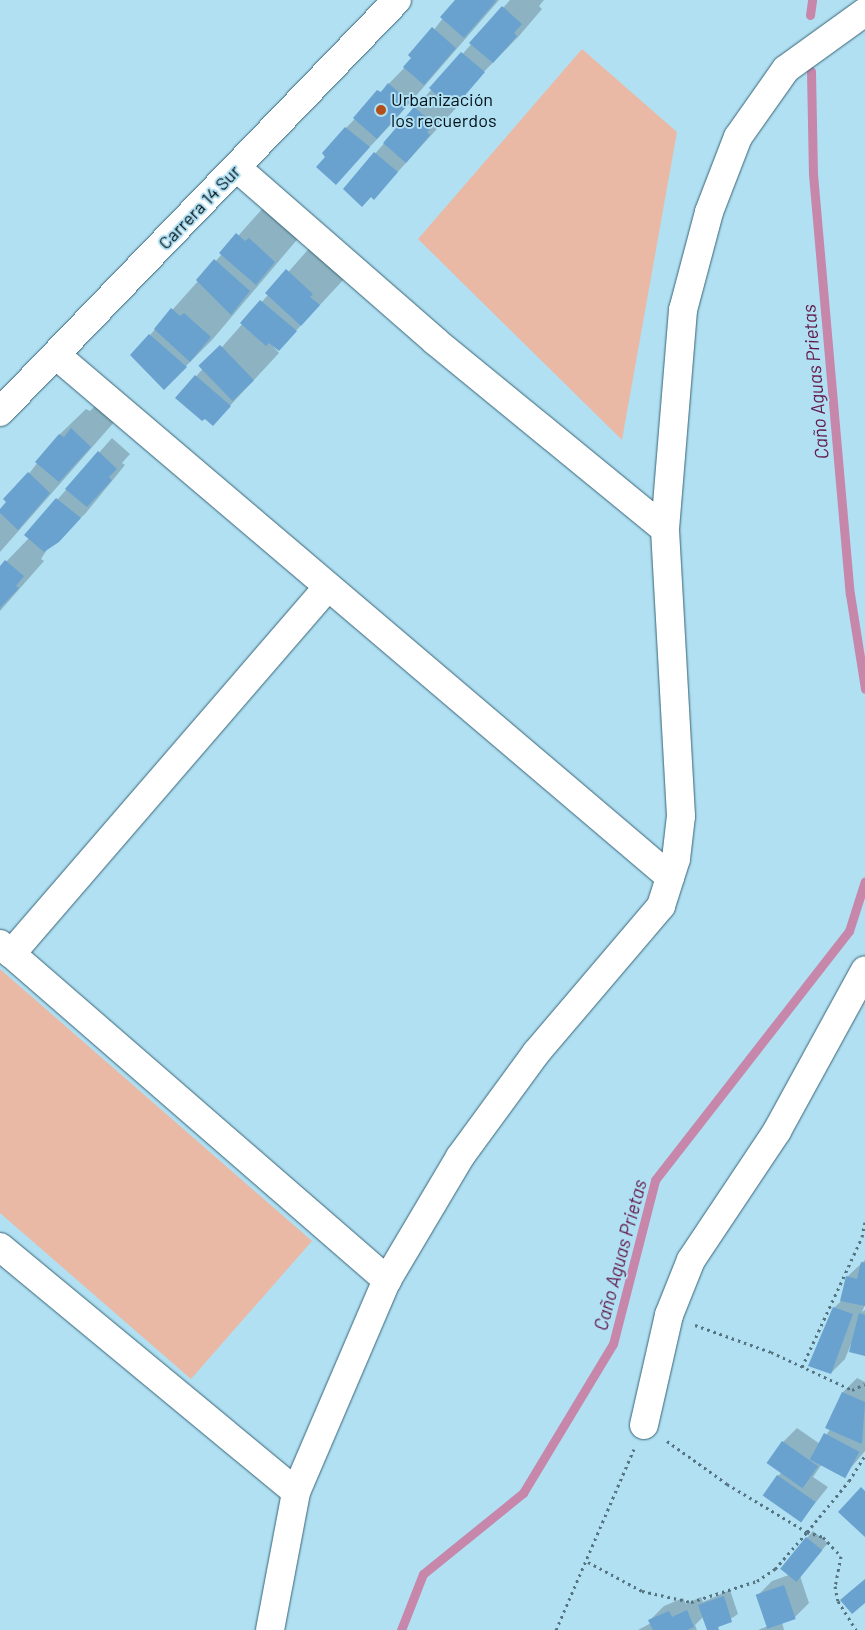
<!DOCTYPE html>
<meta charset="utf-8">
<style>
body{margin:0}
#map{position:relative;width:865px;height:1630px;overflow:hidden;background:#b1e0f3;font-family:Barlow,sans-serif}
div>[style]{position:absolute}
.green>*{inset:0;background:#eab9a5}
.shadow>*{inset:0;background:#0003}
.stream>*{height:9px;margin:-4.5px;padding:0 4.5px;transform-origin:4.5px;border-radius:4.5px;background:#c687ab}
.building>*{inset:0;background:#69a1cf;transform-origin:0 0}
.path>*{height:3px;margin-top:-1.5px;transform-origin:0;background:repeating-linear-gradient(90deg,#557480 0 2.5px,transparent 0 6.5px)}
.roads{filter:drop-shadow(0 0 1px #386475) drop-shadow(0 0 1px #386475)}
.street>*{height:28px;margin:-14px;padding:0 14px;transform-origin:14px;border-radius:14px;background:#fff}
.dots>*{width:14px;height:14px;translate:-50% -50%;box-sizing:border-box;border:2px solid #b1e0f3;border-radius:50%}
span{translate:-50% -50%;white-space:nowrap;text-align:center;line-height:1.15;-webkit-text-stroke:4px #b1e0f3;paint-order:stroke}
.poi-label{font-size:18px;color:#011117}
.left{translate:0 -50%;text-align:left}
.street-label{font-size:18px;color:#011117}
.water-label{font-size:19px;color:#621748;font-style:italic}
</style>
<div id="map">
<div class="green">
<i style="clip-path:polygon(582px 49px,677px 132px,622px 440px,418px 239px)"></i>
<i style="clip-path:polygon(0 969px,312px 1241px,191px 1379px,0 1213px)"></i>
</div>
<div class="shadow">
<i style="clip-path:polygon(457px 0,499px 0,395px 120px,336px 183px,326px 157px,346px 128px,406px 66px)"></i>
<i style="clip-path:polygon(510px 0,544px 0,539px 6px,542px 9px,519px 36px,459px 97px,453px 106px,456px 108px,374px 198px,344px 189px)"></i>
<i style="clip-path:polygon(263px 208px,301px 235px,212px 340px,164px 388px,150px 335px)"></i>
<i style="clip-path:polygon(313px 244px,345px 278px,279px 349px,268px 340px,279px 353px,213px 424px,177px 398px)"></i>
<i style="clip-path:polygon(98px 403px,116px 420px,0 552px,0 511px,59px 435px,86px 409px,90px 411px)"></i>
<i style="clip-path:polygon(112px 438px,130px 454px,122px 463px,125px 465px,85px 514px,48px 548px,41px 559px,44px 561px,0 611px,0 568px,29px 538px,26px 535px)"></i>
<i style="clip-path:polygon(865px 1260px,865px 1305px,862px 1312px,865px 1310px,865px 1355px,851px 1344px,845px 1359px,831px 1373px,834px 1308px,842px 1300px,847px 1277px)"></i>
<i style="clip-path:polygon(857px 1378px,865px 1382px,865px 1451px,844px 1476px,822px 1464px,813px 1477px,828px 1487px,801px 1521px,778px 1476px,782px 1472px,783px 1442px,797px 1428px,820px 1444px,831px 1428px,843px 1392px)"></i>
<i style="clip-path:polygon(813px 1531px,828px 1543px,800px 1576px,809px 1603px,795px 1617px,782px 1622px,784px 1630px,758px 1630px,768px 1626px,758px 1595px,772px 1581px,789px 1575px,807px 1538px)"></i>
<i style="clip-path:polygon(730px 1590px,738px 1614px,714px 1630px,708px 1630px,704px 1616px,695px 1625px,697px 1630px,638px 1630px,651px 1623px,650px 1620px,664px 1606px,683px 1598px,686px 1604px,701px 1597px,703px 1602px)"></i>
</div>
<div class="stream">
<i style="left:810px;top:15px;width:15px;rotate:-82deg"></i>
<i style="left:811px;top:71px;width:103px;rotate:88.9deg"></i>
<i style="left:813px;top:174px;width:422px;rotate:85deg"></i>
<i style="left:850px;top:594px;width:96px;rotate:81deg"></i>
<i style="left:401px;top:1630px;width:60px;rotate:-68.6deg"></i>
<i style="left:423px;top:1574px;width:129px;rotate:-39deg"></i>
<i style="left:523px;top:1493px;width:174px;rotate:-58.9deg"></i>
<i style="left:613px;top:1344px;width:169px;rotate:-75.6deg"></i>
<i style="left:655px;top:1180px;width:316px;rotate:-52.1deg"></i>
<i style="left:849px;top:931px;width:52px;rotate:-72.3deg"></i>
</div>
<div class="building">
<i style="clip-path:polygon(455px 0,495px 0,496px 1px,464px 38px,440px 17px)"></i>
<i style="clip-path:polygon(502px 6px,522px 24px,514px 33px,517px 36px,493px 63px,469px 43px)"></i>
<i style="clip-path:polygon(432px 27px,456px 48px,424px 85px,403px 67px,411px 58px,408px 55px)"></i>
<i style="clip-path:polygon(461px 52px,485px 72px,461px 100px,457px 98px,449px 106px,429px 88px)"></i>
<i style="clip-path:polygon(388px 83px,410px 102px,377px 139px,353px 118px,377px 90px,381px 92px)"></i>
<i style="clip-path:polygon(414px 107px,434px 124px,427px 132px,430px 135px,406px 163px,383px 143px)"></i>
<i style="clip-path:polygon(345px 127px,370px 147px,336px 185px,316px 167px,325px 157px,322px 153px)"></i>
<i style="clip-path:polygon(374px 152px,398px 172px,374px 200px,371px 197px,362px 207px,343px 189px)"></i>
<i style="clip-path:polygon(236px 233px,245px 241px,249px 238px,275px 262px,256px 285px,219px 253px)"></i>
<i style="clip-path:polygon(214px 259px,250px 291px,231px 315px,196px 280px)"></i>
<i style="clip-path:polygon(286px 269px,313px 294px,310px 297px,320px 305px,301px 326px,265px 293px)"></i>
<i style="clip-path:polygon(260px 300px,297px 331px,279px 351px,269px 343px,266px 346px,240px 323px)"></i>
<i style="clip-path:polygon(171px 308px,180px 316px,184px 313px,211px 337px,190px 362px,154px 329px)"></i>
<i style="clip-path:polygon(149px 334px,187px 367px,164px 390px,130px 355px)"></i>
<i style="left:220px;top:345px;width:49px;height:30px;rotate:46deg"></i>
<i style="clip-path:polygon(195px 375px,231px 406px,213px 426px,205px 419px,202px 421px,175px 398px)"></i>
<i style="clip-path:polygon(71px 428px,91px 447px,59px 482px,35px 462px,59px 434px,64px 437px)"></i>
<i style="clip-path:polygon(98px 451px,117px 469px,109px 477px,112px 480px,87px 507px,65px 489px)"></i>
<i style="clip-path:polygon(28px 472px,50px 493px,18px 530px,0 513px,0 509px,6px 502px,3px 499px)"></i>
<i style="clip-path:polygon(56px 498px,81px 518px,59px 542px,44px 552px,24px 535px)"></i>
<i style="clip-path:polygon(5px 560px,24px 576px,16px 586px,19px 588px,0 608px,0 566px)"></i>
<i style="clip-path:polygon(861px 1262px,865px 1263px,865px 1306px,840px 1301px,846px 1276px,857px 1279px)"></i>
<i style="clip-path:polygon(833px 1307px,853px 1314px,831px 1374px,808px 1366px)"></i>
<i style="clip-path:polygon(859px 1313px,865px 1315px,865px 1356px,849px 1352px)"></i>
<i style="clip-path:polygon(842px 1392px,865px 1402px,862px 1444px,825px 1428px)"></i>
<i style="left:824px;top:1433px;width:40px;height:30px;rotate:28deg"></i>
<i style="left:782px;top:1441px;width:44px;height:27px;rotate:35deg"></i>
<i style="left:777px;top:1475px;width:47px;height:25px;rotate:35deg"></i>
<i style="clip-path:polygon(861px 1487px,865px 1491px,865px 1537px,838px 1512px)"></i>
<i style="left:806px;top:1537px;width:21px;height:41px;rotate:39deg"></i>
<i style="clip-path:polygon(865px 1579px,865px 1603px,852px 1614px,840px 1600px)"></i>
<i style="left:784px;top:1585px;width:36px;height:30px;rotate:71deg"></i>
<i style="clip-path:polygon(724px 1596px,732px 1622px,718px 1627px,719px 1630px,707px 1630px,698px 1605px)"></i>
<i style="clip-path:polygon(687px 1610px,694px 1627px,687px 1630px,653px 1630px,648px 1620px,669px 1611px,672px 1617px)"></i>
</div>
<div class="path">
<i style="left:695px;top:1325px;width:81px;rotate:19.6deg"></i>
<i style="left:771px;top:1352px;width:89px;rotate:25.1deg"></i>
<i style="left:852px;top:1390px;width:14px;rotate:-25deg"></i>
<i style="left:802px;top:1367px;width:143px;rotate:-65.2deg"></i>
<i style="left:862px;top:1237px;width:15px;rotate:-79deg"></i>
<i style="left:667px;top:1441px;width:74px;rotate:35.6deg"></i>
<i style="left:727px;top:1484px;width:93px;rotate:31deg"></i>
<i style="left:807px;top:1532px;width:17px;rotate:17deg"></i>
<i style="left:823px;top:1537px;width:26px;rotate:47deg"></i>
<i style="left:841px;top:1556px;width:31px;rotate:101deg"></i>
<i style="left:835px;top:1586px;width:15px;rotate:79deg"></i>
<i style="left:838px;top:1601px;width:34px;rotate:58deg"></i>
<i style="left:588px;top:1562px;width:61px;rotate:28.2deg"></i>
<i style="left:642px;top:1591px;width:50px;rotate:12.7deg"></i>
<i style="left:691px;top:1602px;width:69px;rotate:-17.7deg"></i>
<i style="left:757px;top:1581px;width:22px;rotate:-34deg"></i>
<i style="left:775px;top:1569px;width:49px;rotate:-49.1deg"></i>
<i style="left:807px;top:1532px;width:66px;rotate:-50.5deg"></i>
<i style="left:849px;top:1481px;width:31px;rotate:-58deg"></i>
<i style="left:556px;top:1630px;width:197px;rotate:-66.7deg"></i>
</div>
<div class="roads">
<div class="street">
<i style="left:237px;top:168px;width:263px;rotate:41.1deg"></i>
<i style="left:435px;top:341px;width:297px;rotate:39.3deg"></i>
<i style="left:56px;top:355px;width:806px;rotate:40.37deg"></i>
<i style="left:0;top:412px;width:572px;rotate:-46.06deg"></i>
<i style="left:0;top:944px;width:513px;rotate:40.97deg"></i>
<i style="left:11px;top:954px;width:484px;rotate:-49.2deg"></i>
<i style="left:0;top:1247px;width:384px;rotate:39.6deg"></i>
<i style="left:644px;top:1425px;width:113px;rotate:-77.2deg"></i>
<i style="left:669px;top:1315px;width:59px;rotate:-68.2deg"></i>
<i style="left:691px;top:1260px;width:155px;rotate:-56.3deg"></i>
<i style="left:777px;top:1131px;width:183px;rotate:-61.3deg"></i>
<i style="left:270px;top:1630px;width:140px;rotate:-79.3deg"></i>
<i style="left:296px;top:1492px;width:231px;rotate:-66.8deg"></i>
<i style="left:387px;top:1280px;width:143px;rotate:-59.3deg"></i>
<i style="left:460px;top:1157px;width:129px;rotate:-53.8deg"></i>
<i style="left:536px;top:1053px;width:193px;rotate:-49.6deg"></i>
<i style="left:661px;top:906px;width:49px;rotate:-72.3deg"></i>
<i style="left:676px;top:859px;width:43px;rotate:-83.4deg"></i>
<i style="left:681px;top:816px;width:287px;rotate:-93.2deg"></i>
<i style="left:665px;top:529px;width:220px;rotate:-85.3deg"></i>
<i style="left:683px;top:310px;width:101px;rotate:-75.1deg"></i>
<i style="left:709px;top:212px;width:80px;rotate:-68.9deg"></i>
<i style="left:738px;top:137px;width:83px;rotate:-54.8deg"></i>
<i style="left:786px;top:69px;width:97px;rotate:-35.8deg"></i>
</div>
</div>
<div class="dots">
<i style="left:381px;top:110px;background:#b34f1a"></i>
</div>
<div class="poi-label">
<span class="left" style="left:391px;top:110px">Urbanización<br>los recuerdos</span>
</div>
<div class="street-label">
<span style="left:199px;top:207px;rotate:-46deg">Carrera 14 Sur</span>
</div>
<div class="water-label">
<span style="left:815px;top:382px;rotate:-95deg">Caño Aguas Prietas</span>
<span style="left:620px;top:1255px;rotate:-75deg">Caño Aguas Prietas</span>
</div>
</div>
